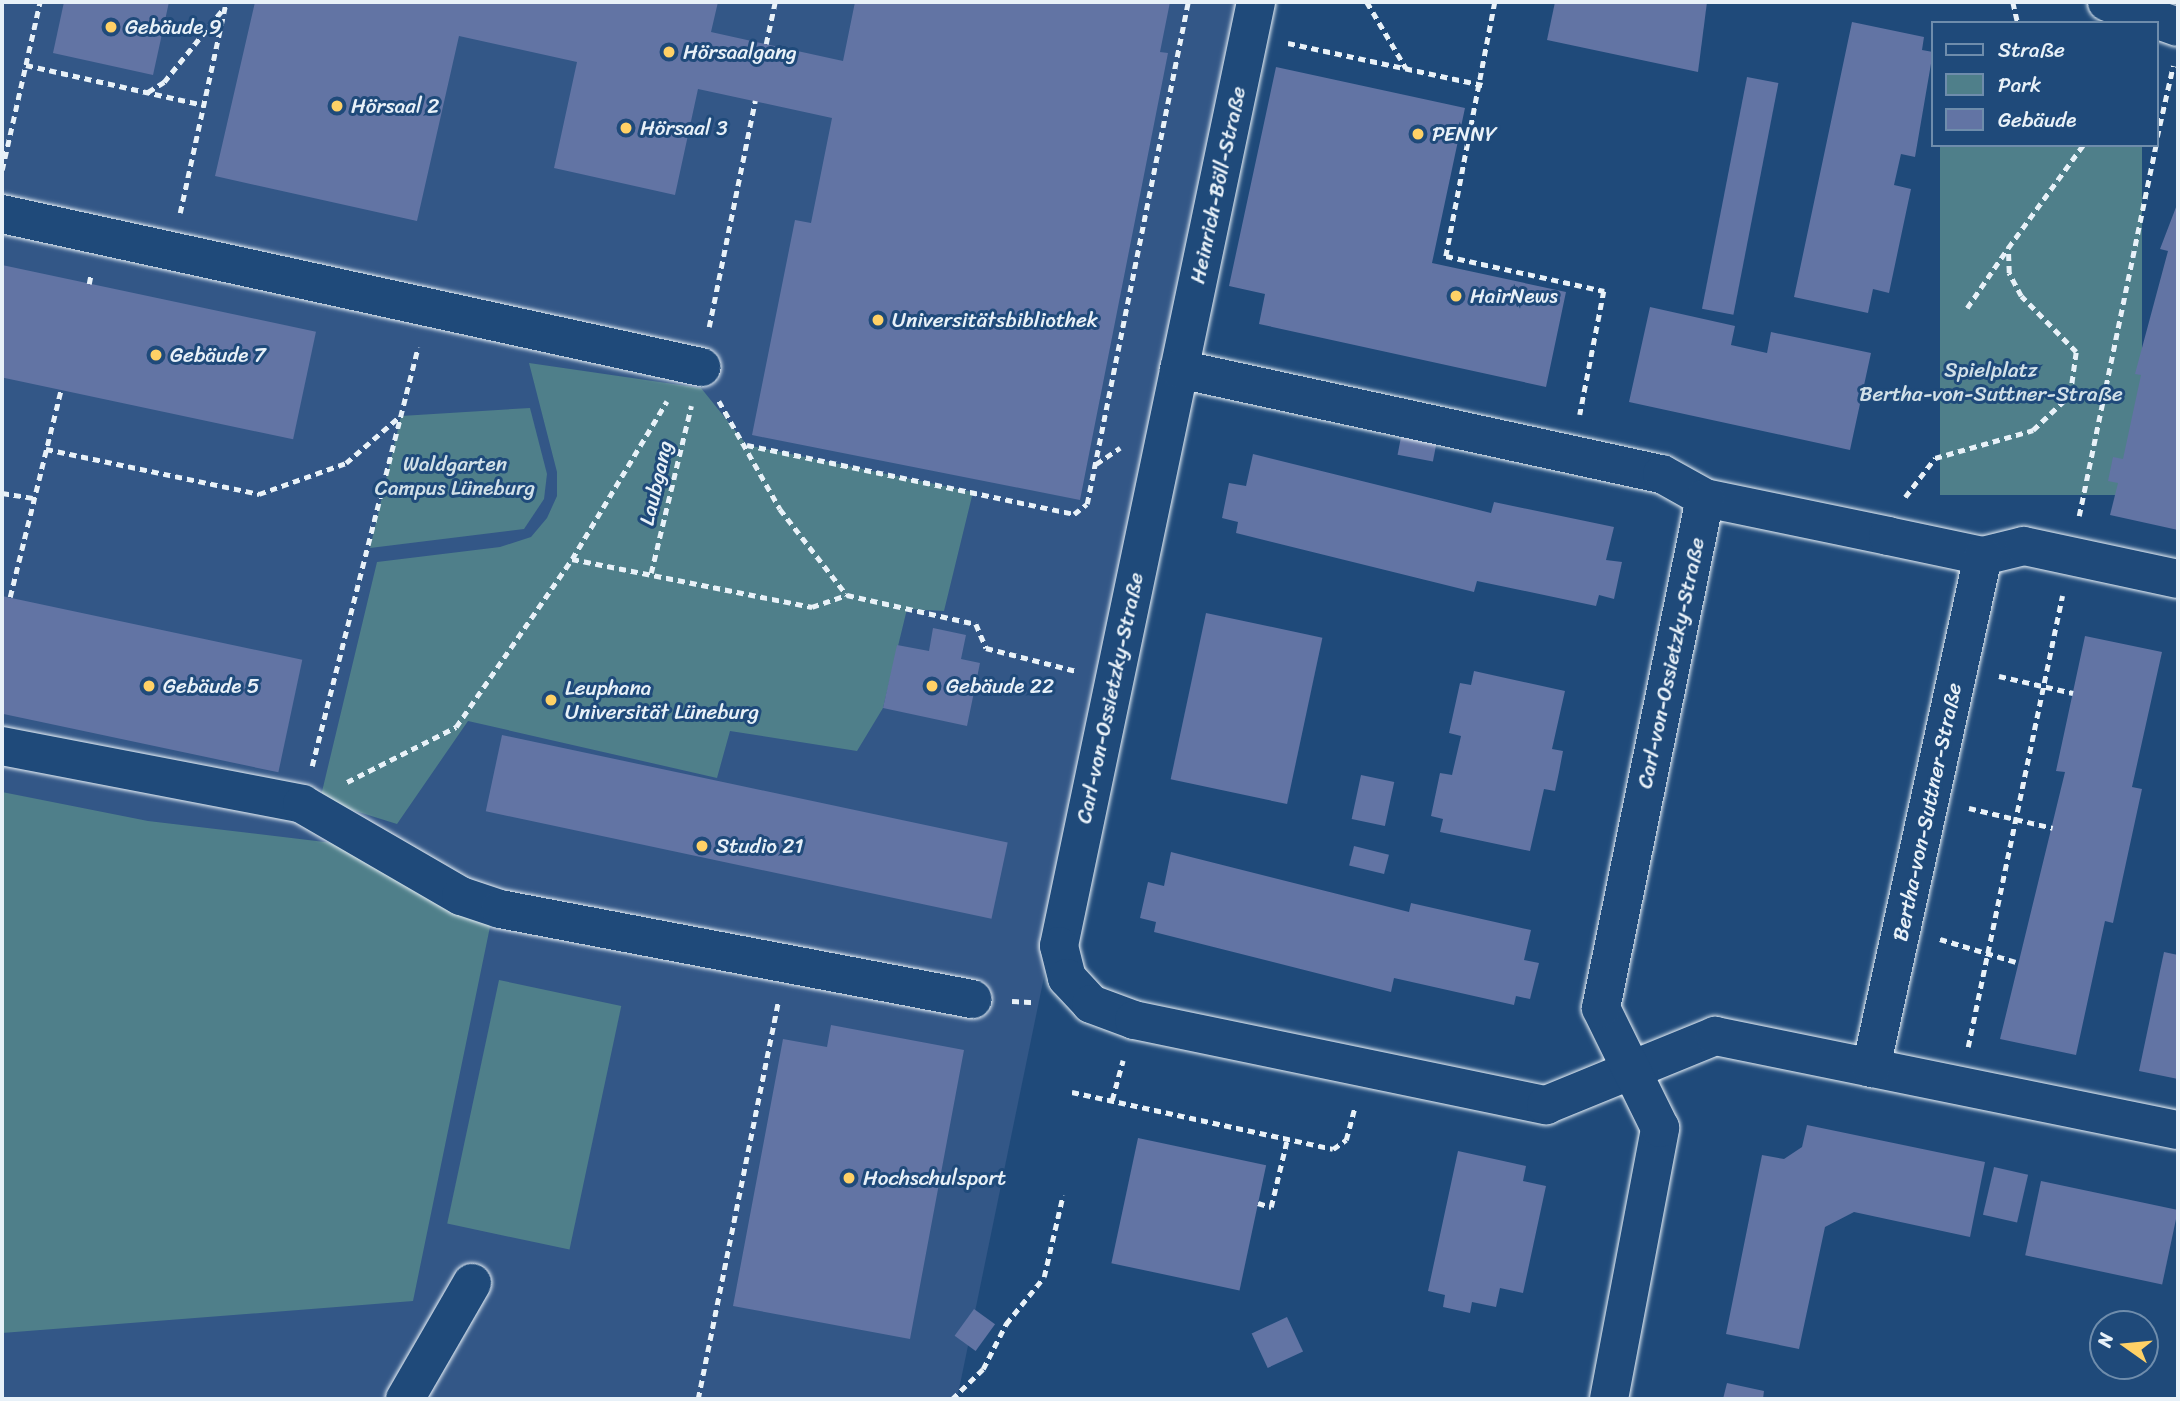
<!DOCTYPE html>
<meta charset="utf-8">
<style>
body{margin:0}
#map{position:relative;width:2180px;height:1401px;overflow:hidden;background:#1f4a7a;font-family:Sriracha,sans-serif}
div>[style]{position:absolute}
.built>*{inset:0;background:#335787}
.green>*{inset:0;background:#4f7f8a;transform-origin:0 0}
.building>*{inset:0;background:#6274a4;transform-origin:0 0}
.path>*{height:4.5px;margin-top:-2.25px;transform-origin:0;background:repeating-linear-gradient(90deg,#e8f1f8 0 7px,transparent 0 12px)}
.roads{filter:drop-shadow(0 0 2px #e8f1f8) drop-shadow(0 0 2px #e8f1f8)}
.minor>*{height:38px;margin:-19px;padding:0 19px;transform-origin:19px;border-radius:19px;background:#1f4a7a}
.dots>*{width:19px;height:19px;translate:-50% -50%;box-sizing:border-box;border:4px solid #1f4a7a;border-radius:50%}
span{translate:-50% -50%;white-space:nowrap;text-align:center;line-height:1.15;-webkit-text-stroke:6px #1f4a7a;paint-order:stroke}
.poi-label{font-size:21px;color:#e8f1f8}
.left{translate:0 -50%;text-align:left}
.street-label{font-size:21px;color:#e8f1f8}
.park-label{font-size:21px;color:#d1e0e8}
.frame{position:absolute;inset:0;border:4px solid #e8f1f8;pointer-events:none}
.legend{position:absolute;left:1931px;top:21px;width:228px;height:126px;box-sizing:border-box;background:#1f4a7a;border:2px solid #6f8dac;margin:0;padding:9px 12px;list-style:none;font-size:21px;color:#e8f1f8}
.legend li{display:flex;align-items:center;gap:14px;height:35px}
.legend b{width:35px;border:2px solid #6f8dac}
.north{position:absolute;left:2089px;top:1310px;width:70px;height:70px;box-sizing:border-box;background:#1f4a7a;border:2px solid #6f8dac;border-radius:50%;rotate:285deg;font-size:19px;font-weight:700;line-height:28px;text-align:center;color:#e8f1f8}
.north::after{content:'';display:block;margin:auto;width:24px;height:32px;background:#ffd166;clip-path:polygon(50% 0,100% 100%,50% 72%,0 100%)}
</style>
<div id="map">
<div class="built">
<i style="clip-path:polygon(2px 2px,1245px 2px,957px 1399px,2px 1399px)"></i>
</div>
<div class="green">
<i style="left:1940px;top:145px;width:202px;height:350px"></i>
<i style="clip-path:polygon(529px 363px,701px 388px,747px 445px,973px 492px,944px 611px,907px 609px,883px 708px,857px 751px,730px 731px,717px 778px,468px 721px,397px 824px,320px 800px,377px 562px,500px 547px,531px 537px,547px 518px,557px 496px,557px 472px)"></i>
<i style="clip-path:polygon(530px 408px,547px 474px,544px 499px,524px 529px,370px 548px,401px 416px)"></i>
<i style="clip-path:polygon(2px 792px,148px 821px,333px 843px,492px 917px,413px 1301px,2px 1333px)"></i>
<i style="left:499px;top:980px;width:125px;height:249px;rotate:12deg"></i>
</div>
<div class="building">
<i style="clip-path:polygon(64px 2px,169px 2px,153px 75px,53px 53px)"></i>
<i style="clip-path:polygon(255px 2px,718px 2px,711px 32px,843px 61px,855px 2px,1170px 2px,1160px 52px,1168px 53px,1080px 500px,752px 435px,795px 220px,811px 223px,832px 118px,698px 89px,675px 195px,554px 168px,577px 62px,459px 36px,417px 221px,215px 176px)"></i>
<i style="clip-path:polygon(1555px 2px,1707px 2px,1698px 72px,1547px 40px)"></i>
<i style="clip-path:polygon(1852px 22px,1924px 37px,1922px 50px,1933px 52px,1915px 157px,1901px 154px,1894px 185px,1911px 189px,1889px 293px,1873px 289px,1868px 313px,1794px 297px)"></i>
<i style="clip-path:polygon(1276px 67px,1465px 108px,1432px 263px,1566px 292px,1546px 387px,1259px 324px,1265px 294px,1229px 286px)"></i>
<i style="left:1747px;top:77px;width:32px;height:236px;rotate:11deg"></i>
<i style="clip-path:polygon(2178px 202px,2178px 530px,2110px 515px,2118px 483px,2108px 481px,2113px 457px,2123px 459px,2141px 375px,2135px 374px,2168px 251px,2160px 249px)"></i>
<i style="left:2px;top:265px;width:321px;height:110px;rotate:12deg"></i>
<i style="clip-path:polygon(1650px 307px,1735px 326px,1731px 345px,1767px 353px,1771px 332px,1871px 353px,1850px 450px,1629px 402px)"></i>
<i style="left:1401px;top:437px;width:36px;height:18px;rotate:11deg"></i>
<i style="clip-path:polygon(1253px 454px,1491px 513px,1494px 502px,1614px 527px,1606px 560px,1622px 562px,1614px 599px,1599px 595px,1596px 606px,1477px 581px,1474px 592px,1236px 533px,1238px 522px,1222px 518px,1229px 483px,1246px 486px)"></i>
<i style="left:2px;top:596px;width:307px;height:115px;rotate:12deg"></i>
<i style="left:1206px;top:613px;width:119px;height:170px;rotate:12deg"></i>
<i style="clip-path:polygon(933px 628px,966px 635px,961px 659px,980px 663px,967px 726px,883px 708px,897px 645px,929px 651px)"></i>
<i style="clip-path:polygon(2085px 636px,2162px 652px,2132px 787px,2142px 789px,2113px 923px,2105px 921px,2076px 1055px,2000px 1039px,2065px 772px,2056px 771px)"></i>
<i style="clip-path:polygon(1474px 671px,1565px 691px,1552px 749px,1563px 751px,1559px 772px,1555px 791px,1544px 789px,1530px 851px,1440px 832px,1443px 819px,1431px 816px,1440px 773px,1452px 775px,1461px 736px,1449px 733px,1460px 683px,1471px 685px)"></i>
<i style="left:502px;top:735px;width:517px;height:78px;rotate:12deg"></i>
<i style="left:1361px;top:775px;width:34px;height:45px;rotate:12deg"></i>
<i style="left:1354px;top:846px;width:36px;height:20px;rotate:14deg"></i>
<i style="clip-path:polygon(1171px 852px,1409px 912px,1411px 903px,1531px 930px,1524px 960px,1539px 963px,1530px 999px,1516px 996px,1514px 1005px,1394px 978px,1391px 992px,1154px 932px,1156px 922px,1140px 918px,1148px 882px,1164px 886px)"></i>
<i style="clip-path:polygon(2164px 952px,2178px 955px,2178px 1079px,2139px 1071px)"></i>
<i style="clip-path:polygon(831px 1025px,964px 1050px,910px 1339px,733px 1306px,783px 1039px,827px 1047px)"></i>
<i style="clip-path:polygon(1807px 1125px,1985px 1162px,1970px 1237px,1854px 1212px,1825px 1227px,1799px 1349px,1726px 1334px,1762px 1155px,1784px 1159px,1802px 1147px)"></i>
<i style="left:1138px;top:1138px;width:131px;height:128px;rotate:12deg"></i>
<i style="clip-path:polygon(1458px 1151px,1526px 1166px,1523px 1181px,1546px 1186px,1523px 1293px,1500px 1288px,1496px 1307px,1472px 1302px,1470px 1313px,1443px 1307px,1445px 1295px,1428px 1291px)"></i>
<i style="left:1994px;top:1167px;width:35px;height:49px;rotate:13deg"></i>
<i style="left:2041px;top:1181px;width:140px;height:76px;rotate:12deg"></i>
<i style="left:974px;top:1309px;width:26px;height:33px;rotate:36deg"></i>
<i style="left:1287px;top:1317px;width:38px;height:39px;rotate:65deg"></i>
<i style="clip-path:polygon(1727px 1383px,1764px 1391px,1763px 1399px,1723px 1399px)"></i>
</div>
<div class="path">
<i style="left:1367px;top:2px;width:77px;rotate:59.4deg"></i>
<i style="left:1495px;top:2px;width:259px;rotate:100.9deg"></i>
<i style="left:1446px;top:256px;width:162px;rotate:12.5deg"></i>
<i style="left:1604px;top:291px;width:126px;rotate:101deg"></i>
<i style="left:2013px;top:2px;width:22px;rotate:77deg"></i>
<i style="left:1288px;top:43px;width:199px;rotate:12.2deg"></i>
<i style="left:766px;top:44px;width:43px;rotate:-77.9deg"></i>
<i style="left:26px;top:65px;width:181px;rotate:12.7deg"></i>
<i style="left:148px;top:92px;width:19px;rotate:-32deg"></i>
<i style="left:164px;top:82px;width:95px;rotate:-51deg"></i>
<i style="left:2157px;top:137px;width:73px;rotate:-77.3deg"></i>
<i style="left:2px;top:170px;width:172px;rotate:-77.3deg"></i>
<i style="left:180px;top:213px;width:216px;rotate:-77.7deg"></i>
<i style="left:89px;top:284px;width:10px;rotate:-79deg"></i>
<i style="left:1967px;top:308px;width:73px;rotate:-55.7deg"></i>
<i style="left:709px;top:327px;width:231px;rotate:-78.5deg"></i>
<i style="left:719px;top:401px;width:124px;rotate:60.5deg"></i>
<i style="left:780px;top:509px;width:109px;rotate:52.1deg"></i>
<i style="left:747px;top:445px;width:334px;rotate:11.9deg"></i>
<i style="left:1074px;top:514px;width:16px;rotate:-38deg"></i>
<i style="left:1087px;top:504px;width:512px;rotate:-78.62deg"></i>
<i style="left:46px;top:449px;width:218px;rotate:11.9deg"></i>
<i style="left:259px;top:494px;width:92px;rotate:-19.6deg"></i>
<i style="left:346px;top:463px;width:70px;rotate:-41deg"></i>
<i style="left:1096px;top:464px;width:29px;rotate:-34deg"></i>
<i style="left:2px;top:493px;width:31px;rotate:9deg"></i>
<i style="left:1905px;top:497px;width:49px;rotate:-52.4deg"></i>
<i style="left:1935px;top:458px;width:102px;rotate:-15.9deg"></i>
<i style="left:2033px;top:430px;width:51px;rotate:-43.4deg"></i>
<i style="left:2070px;top:395px;width:43px;rotate:-82.1deg"></i>
<i style="left:2076px;top:352px;width:78px;rotate:-134.5deg"></i>
<i style="left:2021px;top:296px;width:26px;rotate:-118deg"></i>
<i style="left:2009px;top:273px;width:25px;rotate:-92deg"></i>
<i style="left:2008px;top:248px;width:127px;rotate:-53.9deg"></i>
<i style="left:2079px;top:516px;width:379px;rotate:-78.3deg"></i>
<i style="left:572px;top:559px;width:184px;rotate:-59deg"></i>
<i style="left:651px;top:573px;width:172px;rotate:-76.5deg"></i>
<i style="left:10px;top:597px;width:214px;rotate:-76.2deg"></i>
<i style="left:1999px;top:676px;width:76px;rotate:12.9deg"></i>
<i style="left:312px;top:766px;width:432px;rotate:-75.8deg"></i>
<i style="left:347px;top:782px;width:122px;rotate:-26.8deg"></i>
<i style="left:456px;top:727px;width:204px;rotate:-55.4deg"></i>
<i style="left:572px;top:559px;width:245px;rotate:11.3deg"></i>
<i style="left:812px;top:607px;width:37px;rotate:-19deg"></i>
<i style="left:847px;top:595px;width:132px;rotate:12.7deg"></i>
<i style="left:976px;top:624px;width:26px;rotate:67deg"></i>
<i style="left:986px;top:648px;width:93px;rotate:14.3deg"></i>
<i style="left:1969px;top:808px;width:86px;rotate:13.4deg"></i>
<i style="left:1940px;top:939px;width:79px;rotate:16.8deg"></i>
<i style="left:1012px;top:1001px;width:22px;rotate:3deg"></i>
<i style="left:1968px;top:1047px;width:461px;rotate:-78.2deg"></i>
<i style="left:1072px;top:1092px;width:267px;rotate:12.3deg"></i>
<i style="left:1333px;top:1149px;width:16px;rotate:-35deg"></i>
<i style="left:1346px;top:1140px;width:35px;rotate:-75deg"></i>
<i style="left:1112px;top:1100px;width:41px;rotate:-74.6deg"></i>
<i style="left:1258px;top:1203px;width:14px;rotate:17deg"></i>
<i style="left:1271px;top:1207px;width:69px;rotate:-76.6deg"></i>
<i style="left:698px;top:1399px;width:405px;rotate:-78.6deg"></i>
<i style="left:952px;top:1399px;width:43px;rotate:-44.1deg"></i>
<i style="left:983px;top:1369px;width:51px;rotate:-62.9deg"></i>
<i style="left:1006px;top:1324px;width:60px;rotate:-51deg"></i>
<i style="left:1044px;top:1277px;width:84px;rotate:-77deg"></i>
</div>
<div class="roads">
<div class="minor">
<i style="left:1256px;top:2px;width:964px;rotate:101.79deg"></i>
<i style="left:1059px;top:946px;width:33px;rotate:76deg"></i>
<i style="left:1067px;top:978px;width:35px;rotate:47deg"></i>
<i style="left:1091px;top:1004px;width:46px;rotate:20.4deg"></i>
<i style="left:1134px;top:1020px;width:421px;rotate:11.7deg"></i>
<i style="left:1546px;top:1105px;width:183px;rotate:-22.2deg"></i>
<i style="left:1715px;top:1036px;width:472px;rotate:11.5deg"></i>
<i style="left:2107px;top:2px;width:75px;rotate:19.4deg"></i>
<i style="left:2px;top:214px;width:716px;rotate:12.35deg"></i>
<i style="left:1179px;top:369px;width:494px;rotate:12.3deg"></i>
<i style="left:1662px;top:474px;width:49px;rotate:29.2deg"></i>
<i style="left:1705px;top:498px;width:187px;rotate:11.7deg"></i>
<i style="left:1888px;top:536px;width:97px;rotate:11.9deg"></i>
<i style="left:1983px;top:556px;width:42px;rotate:-13.7deg"></i>
<i style="left:2024px;top:546px;width:157px;rotate:12.1deg"></i>
<i style="left:2px;top:746px;width:306px;rotate:10.9deg"></i>
<i style="left:302px;top:804px;width:184px;rotate:30.1deg"></i>
<i style="left:461px;top:896px;width:41px;rotate:18.4deg"></i>
<i style="left:500px;top:909px;width:481px;rotate:10.8deg"></i>
<i style="left:1871px;top:1068px;width:524px;rotate:-77.66deg"></i>
<i style="left:405px;top:1399px;width:134px;rotate:-60deg"></i>
<i style="left:1609px;top:1399px;width:276px;rotate:-79.3deg"></i>
<i style="left:1660px;top:1128px;width:134px;rotate:-116.2deg"></i>
<i style="left:1601px;top:1008px;width:520px;rotate:-78.47deg"></i>
</div>
</div>
<div class="dots">
<i style="left:111px;top:27px;background:#ffd166"></i>
<i style="left:669px;top:52px;background:#ffd166"></i>
<i style="left:337px;top:106px;background:#ffd166"></i>
<i style="left:626px;top:128px;background:#ffd166"></i>
<i style="left:1418px;top:134px;background:#ffd166"></i>
<i style="left:1456px;top:296px;background:#ffd166"></i>
<i style="left:878px;top:320px;background:#ffd166"></i>
<i style="left:156px;top:355px;background:#ffd166"></i>
<i style="left:149px;top:686px;background:#ffd166"></i>
<i style="left:932px;top:686px;background:#ffd166"></i>
<i style="left:551px;top:700px;background:#ffd166"></i>
<i style="left:702px;top:846px;background:#ffd166"></i>
<i style="left:849px;top:1178px;background:#ffd166"></i>
</div>
<div class="poi-label">
<span class="left" style="left:125px;top:27px">Gebäude 9</span>
<span class="left" style="left:683px;top:52px">Hörsaalgang</span>
<span class="left" style="left:351px;top:106px">Hörsaal 2</span>
<span class="left" style="left:640px;top:128px">Hörsaal 3</span>
<span class="left" style="left:1432px;top:134px">PENNY</span>
<span class="left" style="left:1470px;top:296px">HairNews</span>
<span class="left" style="left:892px;top:320px">Universitätsbibliothek</span>
<span class="left" style="left:170px;top:355px">Gebäude 7</span>
<span class="left" style="left:163px;top:686px">Gebäude 5</span>
<span class="left" style="left:946px;top:686px">Gebäude 22</span>
<span class="left" style="left:565px;top:700px">Leuphana<br>Universität Lüneburg</span>
<span class="left" style="left:716px;top:846px">Studio 21</span>
<span class="left" style="left:863px;top:1178px">Hochschulsport</span>
</div>
<div class="street-label">
<span style="left:1218px;top:185px;rotate:-78deg">Heinrich-Böll-Straße</span>
<span style="left:656px;top:483px;rotate:-77deg">Laubgang</span>
<span style="left:1671px;top:663px;rotate:-78deg">Carl-von-Ossietzky-Straße</span>
<span style="left:1110px;top:698px;rotate:-78deg">Carl-von-Ossietzky-Straße</span>
<span style="left:1927px;top:812px;rotate:-78deg">Bertha-von-Suttner-Straße</span>
</div>
<div class="park-label">
<span style="left:1991px;top:382px">Spielplatz<br>Bertha-von-Suttner-Straße</span>
<span style="left:455px;top:476px">Waldgarten<br>Campus Lüneburg</span>
</div>
<div class="frame"></div>
<ul class="legend">
<li><b style="height:9px;background:#1f4a7a"></b>Straße</li>
<li><b style="height:19px;background:#4f7f8a"></b>Park</li>
<li><b style="height:19px;background:#6274a4"></b>Gebäude</li>
</ul>
<div class="north">N</div>
</div>
